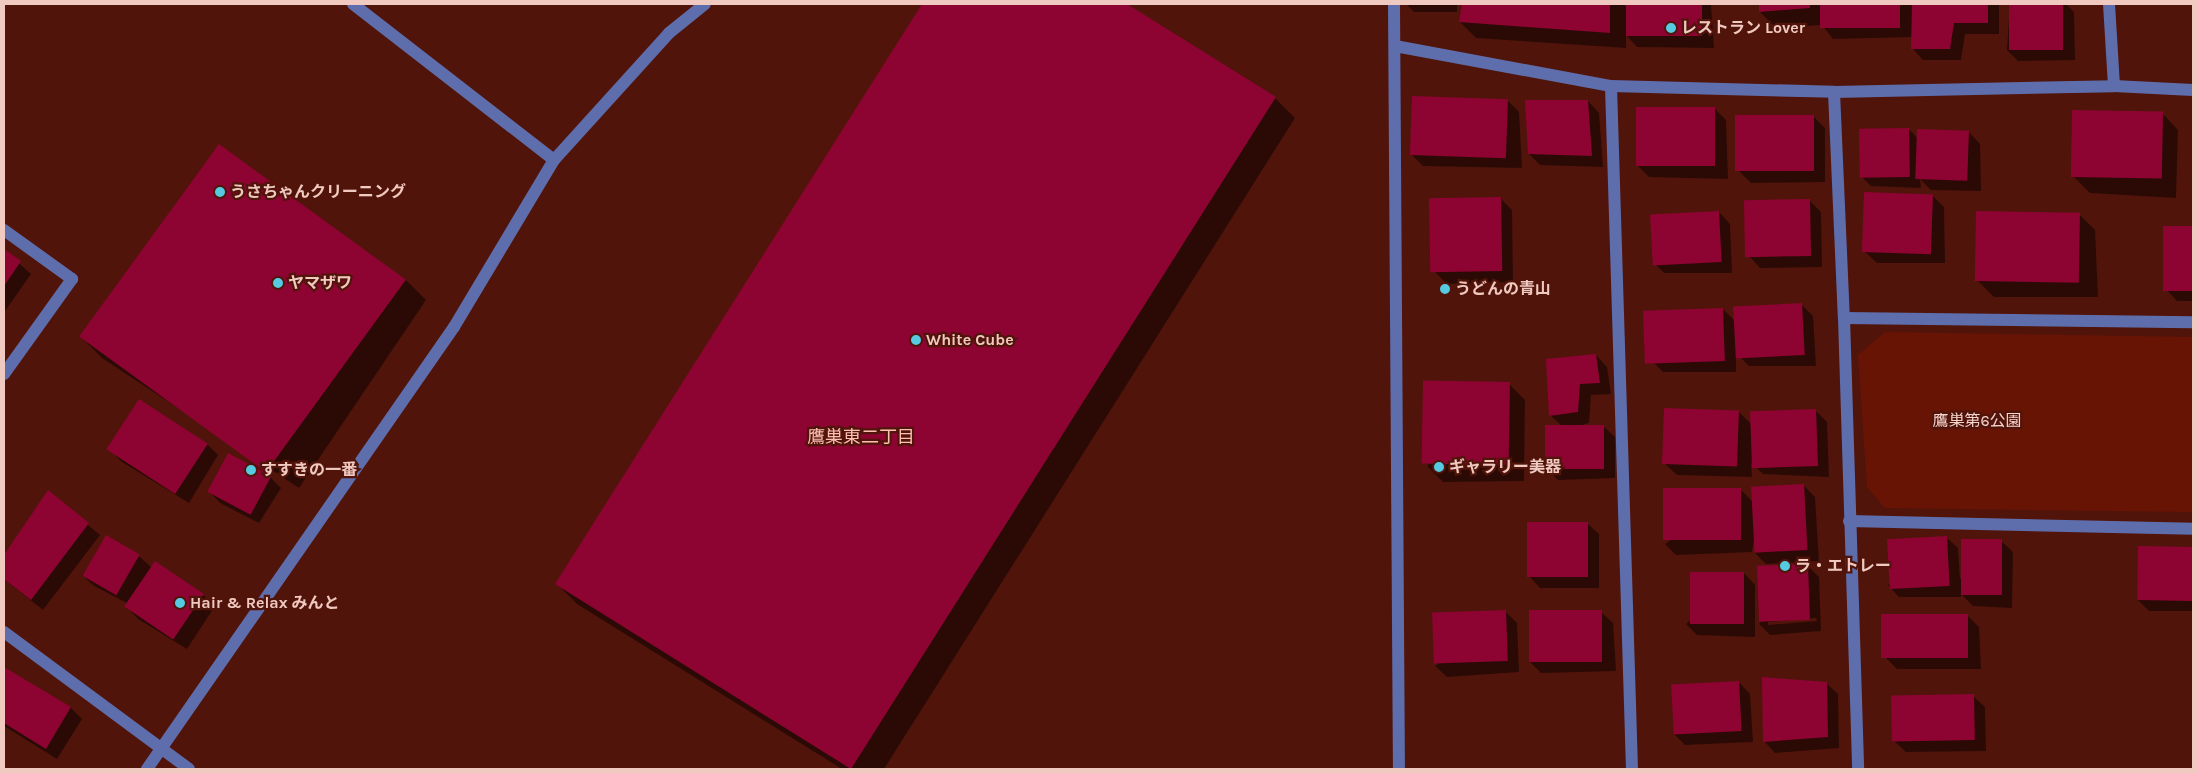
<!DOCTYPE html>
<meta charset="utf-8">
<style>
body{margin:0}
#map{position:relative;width:2197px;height:773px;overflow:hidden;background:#51140a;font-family:Karla,"Noto Sans JP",sans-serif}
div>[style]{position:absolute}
.green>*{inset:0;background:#681405}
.shadow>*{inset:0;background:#0007}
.building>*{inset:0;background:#8d0432;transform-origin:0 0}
.minor>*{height:12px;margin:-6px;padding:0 6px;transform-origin:6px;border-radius:6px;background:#5e6eac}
.dots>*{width:14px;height:14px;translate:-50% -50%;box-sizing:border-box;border:2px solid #51140a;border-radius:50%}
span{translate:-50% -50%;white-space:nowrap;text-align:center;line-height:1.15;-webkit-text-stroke:4.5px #51140a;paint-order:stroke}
.poi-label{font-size:16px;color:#f0c9c0;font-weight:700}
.left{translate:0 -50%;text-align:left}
.park-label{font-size:16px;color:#f5d4cd}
.neighbourhood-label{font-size:18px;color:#fcbfb2}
.frame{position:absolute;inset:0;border:5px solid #f0c9c0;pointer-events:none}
</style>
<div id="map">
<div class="green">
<i style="clip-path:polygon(1885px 332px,2193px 337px,2193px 512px,1885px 508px,1867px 487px,1858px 355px)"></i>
</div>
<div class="shadow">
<i style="clip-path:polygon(924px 4px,1124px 4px,1275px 98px,1295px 118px,884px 769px,842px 769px,577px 604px,557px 584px)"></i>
<i style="clip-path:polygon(1406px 4px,1457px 4px,1457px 12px,1414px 12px)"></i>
<i style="clip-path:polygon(1463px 4px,1625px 4px,1627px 10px,1628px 4px,1711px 4px,1714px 48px,1637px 47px,1626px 35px,1626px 48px,1476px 38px,1460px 22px)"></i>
<i style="clip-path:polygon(1760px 4px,1999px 4px,1999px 34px,1965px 34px,1961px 60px,1923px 60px,1912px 48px,1912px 37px,1833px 39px,1822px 25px,1776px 28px,1760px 12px)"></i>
<i style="clip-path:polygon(2010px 4px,2066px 4px,2074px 12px,2075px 60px,2018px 61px,2007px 50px)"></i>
<i style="clip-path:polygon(1508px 101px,1519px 112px,1522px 168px,1423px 166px,1412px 155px)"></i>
<i style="clip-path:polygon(1588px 101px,1599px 113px,1603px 167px,1540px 165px,1529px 154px)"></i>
<i style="clip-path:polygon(1715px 109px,1726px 120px,1728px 179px,1649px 177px,1638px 166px)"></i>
<i style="clip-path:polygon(2162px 113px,2178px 130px,2176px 198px,2090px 193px,2074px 177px)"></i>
<i style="clip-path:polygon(1813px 116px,1825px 128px,1825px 182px,1751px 183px,1739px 171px)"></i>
<i style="clip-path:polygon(1909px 129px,1918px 139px,1969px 132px,1980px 144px,1981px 191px,1931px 190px,1920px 179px,1921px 188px,1871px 186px,1860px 175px)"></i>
<i style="clip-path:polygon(1932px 195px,1944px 207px,1945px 263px,1877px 263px,1865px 252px)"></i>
<i style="clip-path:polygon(1501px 199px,1512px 210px,1513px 282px,1447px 284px,1435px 272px)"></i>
<i style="clip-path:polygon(1809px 200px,1821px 212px,1822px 267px,1760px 268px,1749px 256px)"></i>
<i style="clip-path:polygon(1719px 212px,1730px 224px,1732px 273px,1664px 273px,1652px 261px)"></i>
<i style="clip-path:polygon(2079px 214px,2095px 230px,2098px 297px,1994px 297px,1978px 281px)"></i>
<i style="clip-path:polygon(2164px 228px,2193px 228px,2193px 301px,2177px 301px,2166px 289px)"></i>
<i style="clip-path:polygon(4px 250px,31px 274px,5px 311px,4px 310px)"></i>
<i style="clip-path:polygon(406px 280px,426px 300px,299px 488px,102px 358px,82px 338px)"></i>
<i style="clip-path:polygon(1801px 304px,1813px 316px,1816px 366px,1749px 366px,1736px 353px,1736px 372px,1663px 372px,1652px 361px,1723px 309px,1736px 322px)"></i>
<i style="clip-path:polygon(1596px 355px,1607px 367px,1611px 394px,1591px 395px,1589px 423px,1579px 426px,1603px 426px,1615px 437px,1615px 478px,1558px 480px,1547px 469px,1562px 426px,1550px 415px)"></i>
<i style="clip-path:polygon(1509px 384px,1525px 400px,1524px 481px,1443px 482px,1427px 466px)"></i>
<i style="clip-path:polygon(1815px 410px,1827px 422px,1829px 477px,1763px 474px,1751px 463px,1752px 477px,1677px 475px,1665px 464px,1738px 411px,1751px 424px)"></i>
<i style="clip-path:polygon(207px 444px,218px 455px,189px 503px,122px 462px,110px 450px)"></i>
<i style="clip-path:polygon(270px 477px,281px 488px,259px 523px,220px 503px,209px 491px)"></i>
<i style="clip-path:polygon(1803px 485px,1815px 497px,1819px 561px,1766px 564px,1755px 553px,1754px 540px,1752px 552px,1676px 555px,1665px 544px,1740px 489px,1753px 502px)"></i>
<i style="clip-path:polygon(48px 492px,100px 535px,43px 610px,4px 579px,4px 558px)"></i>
<i style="clip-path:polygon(1587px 523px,1599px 534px,1599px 588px,1540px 588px,1529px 576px)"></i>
<i style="clip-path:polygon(1946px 537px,1958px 548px,1960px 579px,2001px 541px,2013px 552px,2012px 608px,1973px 606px,1961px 594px,1961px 597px,1899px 597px,1888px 585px)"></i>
<i style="clip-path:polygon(2139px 547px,2193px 549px,2193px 611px,2149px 611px,2137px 599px)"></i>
<i style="clip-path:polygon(139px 556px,152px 568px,203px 595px,215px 606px,187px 649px,138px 619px,127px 607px,129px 604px,94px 586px,82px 575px)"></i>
<i style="clip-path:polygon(evenodd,1807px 565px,1819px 577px,1821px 631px,1770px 635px,1759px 624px,1807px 565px,1816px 618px,1817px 621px,1768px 625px,1768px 622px,1816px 618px)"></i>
<i style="clip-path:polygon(1744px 573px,1755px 585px,1755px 637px,1697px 635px,1686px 624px)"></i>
<i style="clip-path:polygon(1506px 612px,1517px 623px,1519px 672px,1447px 677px,1435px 666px)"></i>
<i style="clip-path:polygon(1601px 612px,1613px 623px,1616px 671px,1541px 673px,1529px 661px)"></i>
<i style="clip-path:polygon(1967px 615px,1979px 627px,1981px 669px,1897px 669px,1886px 658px)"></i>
<i style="clip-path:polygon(4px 668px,71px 708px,82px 719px,57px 759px,4px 726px)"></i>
<i style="clip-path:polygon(1739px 682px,1750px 694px,1753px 742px,1685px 745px,1674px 734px)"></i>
<i style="clip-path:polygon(1826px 683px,1838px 694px,1839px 748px,1775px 753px,1764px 741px)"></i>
<i style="clip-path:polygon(1973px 696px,1985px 707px,1986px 751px,1906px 752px,1894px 741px)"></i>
</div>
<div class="building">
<i style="clip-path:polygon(922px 4px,1127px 4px,1276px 97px,851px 769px,555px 584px)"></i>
<i style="clip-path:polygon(1462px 4px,1610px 4px,1610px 33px,1459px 22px)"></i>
<i style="left:1626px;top:4px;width:76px;height:32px"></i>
<i style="clip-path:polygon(1759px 4px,1810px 4px,1810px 8px,1759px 12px)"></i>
<i style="left:1820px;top:4px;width:80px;height:24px"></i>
<i style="clip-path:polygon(1912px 4px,1988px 4px,1988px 23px,1954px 23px,1950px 49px,1911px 49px)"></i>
<i style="left:2009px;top:4px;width:54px;height:46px"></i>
<i style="left:1412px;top:96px;width:96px;height:59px;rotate:2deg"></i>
<i style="clip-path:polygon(1525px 100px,1588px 100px,1592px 156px,1528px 154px)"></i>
<i style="left:1636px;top:107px;width:79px;height:59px"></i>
<i style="left:2072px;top:110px;width:91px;height:67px;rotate:1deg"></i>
<i style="left:1814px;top:115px;width:56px;height:79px;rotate:90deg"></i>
<i style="left:1909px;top:128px;width:49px;height:50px;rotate:89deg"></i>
<i style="left:1917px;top:129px;width:52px;height:50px;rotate:2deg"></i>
<i style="left:219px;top:144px;width:231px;height:238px;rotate:36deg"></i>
<i style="left:1864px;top:192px;width:69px;height:60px;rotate:2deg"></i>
<i style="left:1501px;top:197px;width:74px;height:72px;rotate:89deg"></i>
<i style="left:1810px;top:199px;width:57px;height:66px;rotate:89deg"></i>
<i style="left:1719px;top:211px;width:51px;height:69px;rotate:87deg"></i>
<i style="left:1976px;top:211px;width:104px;height:70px;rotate:1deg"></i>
<i style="left:2193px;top:226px;width:65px;height:30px;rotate:90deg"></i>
<i style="clip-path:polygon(4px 249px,21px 261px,4px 286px)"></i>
<i style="left:1802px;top:303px;width:52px;height:69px;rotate:87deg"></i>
<i style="left:1723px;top:308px;width:53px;height:80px;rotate:88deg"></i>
<i style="clip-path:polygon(1596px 354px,1600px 383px,1580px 384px,1578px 412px,1549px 416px,1546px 359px)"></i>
<i style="left:1510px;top:382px;width:83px;height:87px;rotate:91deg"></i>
<i style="left:139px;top:399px;width:82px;height:60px;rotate:33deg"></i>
<i style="left:1664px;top:408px;width:75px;height:56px;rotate:2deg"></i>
<i style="left:1816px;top:409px;width:57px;height:66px;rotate:88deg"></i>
<i style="left:1545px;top:425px;width:59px;height:44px"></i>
<i style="left:228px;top:453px;width:49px;height:44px;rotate:28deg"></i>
<i style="left:1804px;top:484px;width:66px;height:53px;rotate:87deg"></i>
<i style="left:1741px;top:488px;width:52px;height:78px;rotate:90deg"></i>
<i style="clip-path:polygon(48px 490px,89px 523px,31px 600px,4px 579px,4px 555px)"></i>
<i style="left:1588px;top:522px;width:55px;height:61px;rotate:90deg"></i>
<i style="left:106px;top:535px;width:39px;height:47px;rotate:30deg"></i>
<i style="left:1947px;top:536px;width:50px;height:60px;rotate:87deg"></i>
<i style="left:1961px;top:539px;width:41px;height:56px"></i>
<i style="left:2138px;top:546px;width:55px;height:54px;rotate:1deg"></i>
<i style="left:155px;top:561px;width:59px;height:55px;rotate:34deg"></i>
<i style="left:1808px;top:564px;width:56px;height:51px;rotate:88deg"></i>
<i style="left:1690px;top:572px;width:54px;height:52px"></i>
<i style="left:1506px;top:610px;width:51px;height:74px;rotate:88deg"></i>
<i style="left:1529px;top:610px;width:73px;height:52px"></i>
<i style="left:1881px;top:614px;width:87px;height:44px"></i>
<i style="clip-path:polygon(4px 667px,71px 707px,46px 749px,4px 723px)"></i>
<i style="clip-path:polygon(1762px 677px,1827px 682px,1828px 737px,1763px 742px)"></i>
<i style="left:1739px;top:681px;width:50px;height:68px;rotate:87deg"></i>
<i style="left:1974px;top:694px;width:46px;height:83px;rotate:89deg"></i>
</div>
<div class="minor">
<i style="left:353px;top:4px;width:254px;rotate:37.8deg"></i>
<i style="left:1394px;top:4px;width:765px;rotate:89.63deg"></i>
<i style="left:2109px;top:4px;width:82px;rotate:86.5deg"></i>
<i style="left:1395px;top:46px;width:220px;rotate:10.5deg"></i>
<i style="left:1611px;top:86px;width:223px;rotate:1.5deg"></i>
<i style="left:1834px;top:92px;width:280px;rotate:-1.2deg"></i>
<i style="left:2114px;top:86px;width:79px;rotate:2.9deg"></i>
<i style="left:1611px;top:86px;width:683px;rotate:88.24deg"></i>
<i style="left:1834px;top:92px;width:226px;rotate:87.5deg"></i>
<i style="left:1844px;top:318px;width:451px;rotate:88.2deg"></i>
<i style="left:4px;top:230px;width:84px;rotate:35.8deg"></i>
<i style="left:72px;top:279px;width:117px;rotate:125.6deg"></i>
<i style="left:1844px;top:318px;width:349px;rotate:0.7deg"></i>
<i style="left:1849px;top:521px;width:344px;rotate:1.3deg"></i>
<i style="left:4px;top:632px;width:230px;rotate:36.5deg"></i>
<i style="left:147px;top:769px;width:538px;rotate:-55.22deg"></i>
<i style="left:454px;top:327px;width:195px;rotate:-59.1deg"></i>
<i style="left:554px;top:160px;width:171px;rotate:-47.8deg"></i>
<i style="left:669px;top:33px;width:46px;rotate:-38.9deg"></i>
</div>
<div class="dots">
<i style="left:1671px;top:28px;background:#55cae0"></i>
<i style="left:220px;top:192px;background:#55cae0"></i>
<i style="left:278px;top:283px;background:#55cae0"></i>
<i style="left:1445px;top:289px;background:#55cae0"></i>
<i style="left:916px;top:340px;background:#55cae0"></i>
<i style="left:1439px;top:467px;background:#55cae0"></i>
<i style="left:251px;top:470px;background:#55cae0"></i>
<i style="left:1785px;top:566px;background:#55cae0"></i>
<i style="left:180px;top:603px;background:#55cae0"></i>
</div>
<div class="poi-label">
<span class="left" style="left:1681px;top:28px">レストラン Lover</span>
<span class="left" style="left:230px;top:192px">うさちゃんクリーニング</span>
<span class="left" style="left:288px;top:283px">ヤマザワ</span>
<span class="left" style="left:1455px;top:289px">うどんの青山</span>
<span class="left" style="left:926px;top:340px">White Cube</span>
<span class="left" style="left:1449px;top:467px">ギャラリー美器</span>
<span class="left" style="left:261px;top:470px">すすきの一番</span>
<span class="left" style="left:1795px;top:566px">ラ・エトレー</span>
<span class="left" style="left:190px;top:603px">Hair &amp; Relax みんと</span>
</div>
<div class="park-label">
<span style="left:1977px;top:421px">鷹巣第6公園</span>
</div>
<div class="neighbourhood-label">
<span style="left:861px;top:437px">鷹巣東二丁目</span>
</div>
<div class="frame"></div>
</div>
